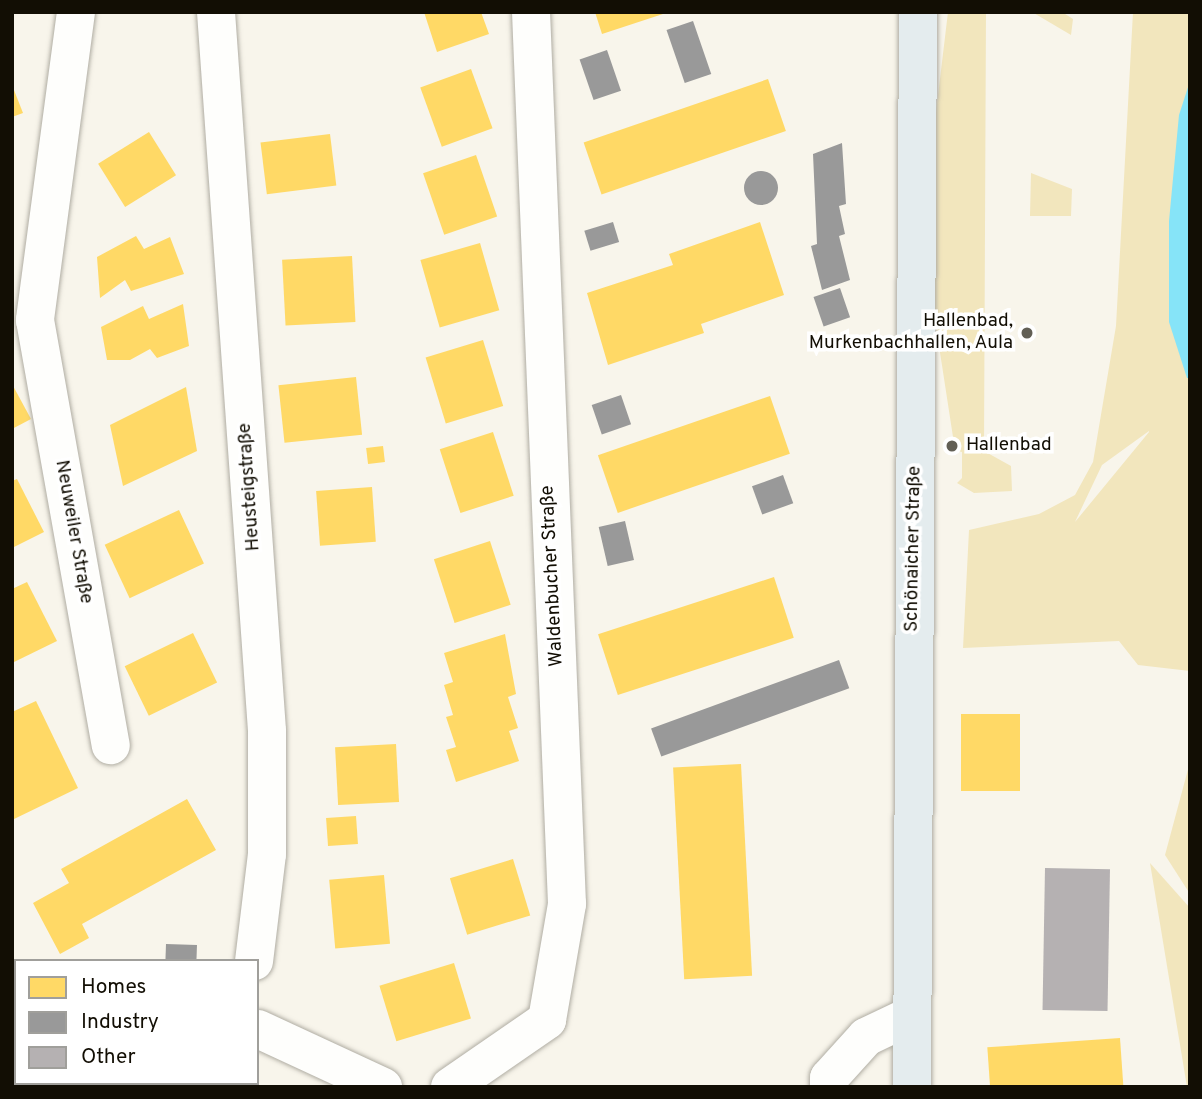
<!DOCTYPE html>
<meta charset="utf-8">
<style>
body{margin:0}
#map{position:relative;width:1202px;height:1099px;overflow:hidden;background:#f8f5eb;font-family:Overpass,sans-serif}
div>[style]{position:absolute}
.green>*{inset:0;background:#f2e6bd}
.water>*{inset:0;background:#86e4f8}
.homes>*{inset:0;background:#ffd966;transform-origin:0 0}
.industry>*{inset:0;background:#999;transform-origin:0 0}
.round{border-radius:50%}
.building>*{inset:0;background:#b5b1b2;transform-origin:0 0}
.roads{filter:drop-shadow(0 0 2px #b0ada3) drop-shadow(0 0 2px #b0ada3)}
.minor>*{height:38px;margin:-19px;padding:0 19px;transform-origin:19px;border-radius:19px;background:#fefefc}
.major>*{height:38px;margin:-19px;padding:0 19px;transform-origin:19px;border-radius:19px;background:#e4ecee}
.rail>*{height:5px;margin-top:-2.5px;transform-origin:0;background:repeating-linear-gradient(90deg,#b7b6b4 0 12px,transparent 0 24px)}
.dots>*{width:19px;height:19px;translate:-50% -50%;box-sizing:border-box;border:4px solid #fff;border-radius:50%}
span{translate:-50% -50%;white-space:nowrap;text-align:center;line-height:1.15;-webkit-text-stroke:7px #fff;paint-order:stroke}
.poi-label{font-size:19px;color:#120e04}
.right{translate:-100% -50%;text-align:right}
.left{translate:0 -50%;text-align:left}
.street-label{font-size:19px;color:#120e04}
.frame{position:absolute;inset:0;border:14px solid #120e04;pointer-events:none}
.legend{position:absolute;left:14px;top:959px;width:245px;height:126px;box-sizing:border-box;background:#fff;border:2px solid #a09f9b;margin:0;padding:9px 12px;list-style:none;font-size:21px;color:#120e04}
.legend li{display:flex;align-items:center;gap:14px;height:35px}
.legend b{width:35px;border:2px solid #a09f9b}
</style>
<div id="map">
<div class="green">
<i style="clip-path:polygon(948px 12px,986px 12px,984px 451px,1011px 466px,1012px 491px,974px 493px,957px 483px,962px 478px,962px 452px,955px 450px,935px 320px,931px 154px)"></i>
<i style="clip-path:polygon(1032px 12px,1062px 12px,1073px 19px,1071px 35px)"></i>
<i style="clip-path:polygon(evenodd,1133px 12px,1190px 12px,1190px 671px,1138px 665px,1119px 641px,963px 648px,969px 530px,1039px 514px,1075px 495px,1093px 462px,1116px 326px,1133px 12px,1149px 431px,1149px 432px,1075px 522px,1102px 465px,1149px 431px)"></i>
<i style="clip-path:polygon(1031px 173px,1072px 189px,1071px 216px,1030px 216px)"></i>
<i style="clip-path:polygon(1190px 762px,1190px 894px,1165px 855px)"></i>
<i style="clip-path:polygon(1150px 863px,1190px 908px,1190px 1087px,1187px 1087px)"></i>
</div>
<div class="water">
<i style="clip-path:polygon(1190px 81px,1190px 378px,1187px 378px,1169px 322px,1169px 221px,1179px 115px)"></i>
</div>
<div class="homes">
<i style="clip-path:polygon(424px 12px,481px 12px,489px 34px,437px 52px)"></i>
<i style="clip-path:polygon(595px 12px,666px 12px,666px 13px,602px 34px)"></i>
<i style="left:471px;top:69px;width:63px;height:54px;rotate:70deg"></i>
<i style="left:768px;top:79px;width:55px;height:195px;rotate:71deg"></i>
<i style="clip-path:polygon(12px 85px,23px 113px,12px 117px)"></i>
<i style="left:149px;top:132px;width:51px;height:60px;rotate:58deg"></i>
<i style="left:330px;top:134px;width:52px;height:70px;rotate:83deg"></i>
<i style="left:476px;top:155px;width:65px;height:56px;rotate:71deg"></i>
<i style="clip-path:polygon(760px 222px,784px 295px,701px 324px,704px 333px,608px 365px,587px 293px,673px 265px,669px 254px)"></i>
<i style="clip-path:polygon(136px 236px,144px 249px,170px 237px,184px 274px,131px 291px,125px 280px,100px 298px,97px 257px)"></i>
<i style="left:480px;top:243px;width:70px;height:62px;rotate:74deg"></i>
<i style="left:352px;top:256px;width:66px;height:70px;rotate:87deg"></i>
<i style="clip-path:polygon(183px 304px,189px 346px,157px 358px,150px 349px,130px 360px,107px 360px,101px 327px,143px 306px,149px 319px)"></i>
<i style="left:483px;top:340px;width:69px;height:60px;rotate:73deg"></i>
<i style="left:356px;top:377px;width:58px;height:78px;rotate:84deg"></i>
<i style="clip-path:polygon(12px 384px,31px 419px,12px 429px)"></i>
<i style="clip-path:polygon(186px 387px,197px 451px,123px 486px,110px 425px)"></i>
<i style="left:770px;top:396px;width:61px;height:182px;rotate:71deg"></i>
<i style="left:493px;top:432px;width:67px;height:56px;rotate:72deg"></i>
<i style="left:383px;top:446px;width:16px;height:17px;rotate:83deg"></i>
<i style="clip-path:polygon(17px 479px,44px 532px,12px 548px,12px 481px)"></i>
<i style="left:372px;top:487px;width:55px;height:56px;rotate:86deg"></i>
<i style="left:179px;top:510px;width:59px;height:82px;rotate:65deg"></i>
<i style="left:490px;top:541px;width:67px;height:59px;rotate:72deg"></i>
<i style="left:774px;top:577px;width:64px;height:185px;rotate:72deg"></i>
<i style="clip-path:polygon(27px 582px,57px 641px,12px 663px,12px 589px)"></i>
<i style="left:193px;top:633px;width:55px;height:76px;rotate:64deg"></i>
<i style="clip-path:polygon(505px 634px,516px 694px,508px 697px,518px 728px,509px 731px,519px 761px,456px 782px,446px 750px,456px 747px,446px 717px,453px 715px,444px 685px,453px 682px,444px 653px)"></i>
<i style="clip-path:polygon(36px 701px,78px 788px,12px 820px,12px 712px)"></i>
<i style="left:961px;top:714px;width:59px;height:77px"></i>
<i style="left:396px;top:744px;width:58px;height:61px;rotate:87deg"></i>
<i style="left:741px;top:764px;width:212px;height:68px;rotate:87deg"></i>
<i style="clip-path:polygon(187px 799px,216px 850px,82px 924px,89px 938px,60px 954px,33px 903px,69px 883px,61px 869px)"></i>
<i style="left:356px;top:816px;width:28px;height:30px;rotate:86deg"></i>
<i style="left:513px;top:859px;width:59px;height:66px;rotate:73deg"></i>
<i style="left:384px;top:875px;width:69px;height:55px;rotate:85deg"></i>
<i style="left:454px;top:963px;width:58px;height:78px;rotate:73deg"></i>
<i style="left:1120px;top:1038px;width:49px;height:133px;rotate:86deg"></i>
</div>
<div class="industry">
<i style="left:693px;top:21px;width:56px;height:28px;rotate:71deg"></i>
<i style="left:607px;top:50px;width:43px;height:29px;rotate:71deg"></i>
<i style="clip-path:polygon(842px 143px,846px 204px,839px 206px,845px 234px,839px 236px,850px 280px,822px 290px,811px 246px,817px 244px,813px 154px)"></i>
<i class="round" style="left:744px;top:171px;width:34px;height:34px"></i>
<i style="left:613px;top:222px;width:21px;height:30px;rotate:73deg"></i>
<i style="left:840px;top:288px;width:31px;height:28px;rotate:71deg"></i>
<i style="left:621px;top:395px;width:31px;height:31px;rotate:71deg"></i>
<i style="left:783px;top:475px;width:30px;height:33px;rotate:70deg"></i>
<i style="left:625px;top:521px;width:40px;height:27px;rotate:77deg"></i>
<i style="left:839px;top:660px;width:30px;height:200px;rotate:70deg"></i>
<i style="left:166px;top:944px;width:31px;height:17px;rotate:2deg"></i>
</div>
<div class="building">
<i style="left:1045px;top:868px;width:65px;height:142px;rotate:1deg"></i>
</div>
<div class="roads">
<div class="minor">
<i style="left:76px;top:12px;width:311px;rotate:97.6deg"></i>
<i style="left:35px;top:320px;width:432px;rotate:79.9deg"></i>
<i style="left:216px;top:12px;width:721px;rotate:85.94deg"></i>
<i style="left:267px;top:731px;width:123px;rotate:90deg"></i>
<i style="left:267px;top:854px;width:108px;rotate:96.9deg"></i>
<i style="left:258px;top:1029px;width:138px;rotate:24.9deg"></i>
<i style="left:212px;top:1087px;width:4px;rotate:-63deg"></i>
<i style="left:450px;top:1087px;width:118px;rotate:-34.6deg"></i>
<i style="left:547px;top:1020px;width:118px;rotate:-80.2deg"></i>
<i style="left:567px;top:904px;width:893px;rotate:-92.31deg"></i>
<i style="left:829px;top:1087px;width:9px;rotate:-90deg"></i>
<i style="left:829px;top:1078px;width:55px;rotate:-47.9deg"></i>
<i style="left:866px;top:1037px;width:49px;rotate:-25.5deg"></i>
</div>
<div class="major">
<i style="left:912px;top:1087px;width:1075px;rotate:-89.68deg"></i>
</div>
</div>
<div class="rail">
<i style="left:12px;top:1072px;width:16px;rotate:75deg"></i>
</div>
<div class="dots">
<i style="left:1027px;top:333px;background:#625f55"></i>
<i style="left:952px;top:446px;background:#625f55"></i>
</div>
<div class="poi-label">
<span class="right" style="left:1013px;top:333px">Hallenbad,<br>Murkenbachhallen, Aula</span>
<span class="left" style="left:966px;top:446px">Hallenbad</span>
</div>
<div class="street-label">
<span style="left:250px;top:487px;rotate:-94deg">Heusteigstraße</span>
<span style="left:73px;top:532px;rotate:80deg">Neuweiler Straße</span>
<span style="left:914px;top:549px;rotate:-89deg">Schönaicher Straße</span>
<span style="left:553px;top:576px;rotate:-93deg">Waldenbucher Straße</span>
</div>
<div class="frame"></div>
<ul class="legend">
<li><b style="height:19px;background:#ffd966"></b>Homes</li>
<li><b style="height:19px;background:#999"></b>Industry</li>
<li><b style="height:19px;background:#b5b1b2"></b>Other</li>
</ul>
</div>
